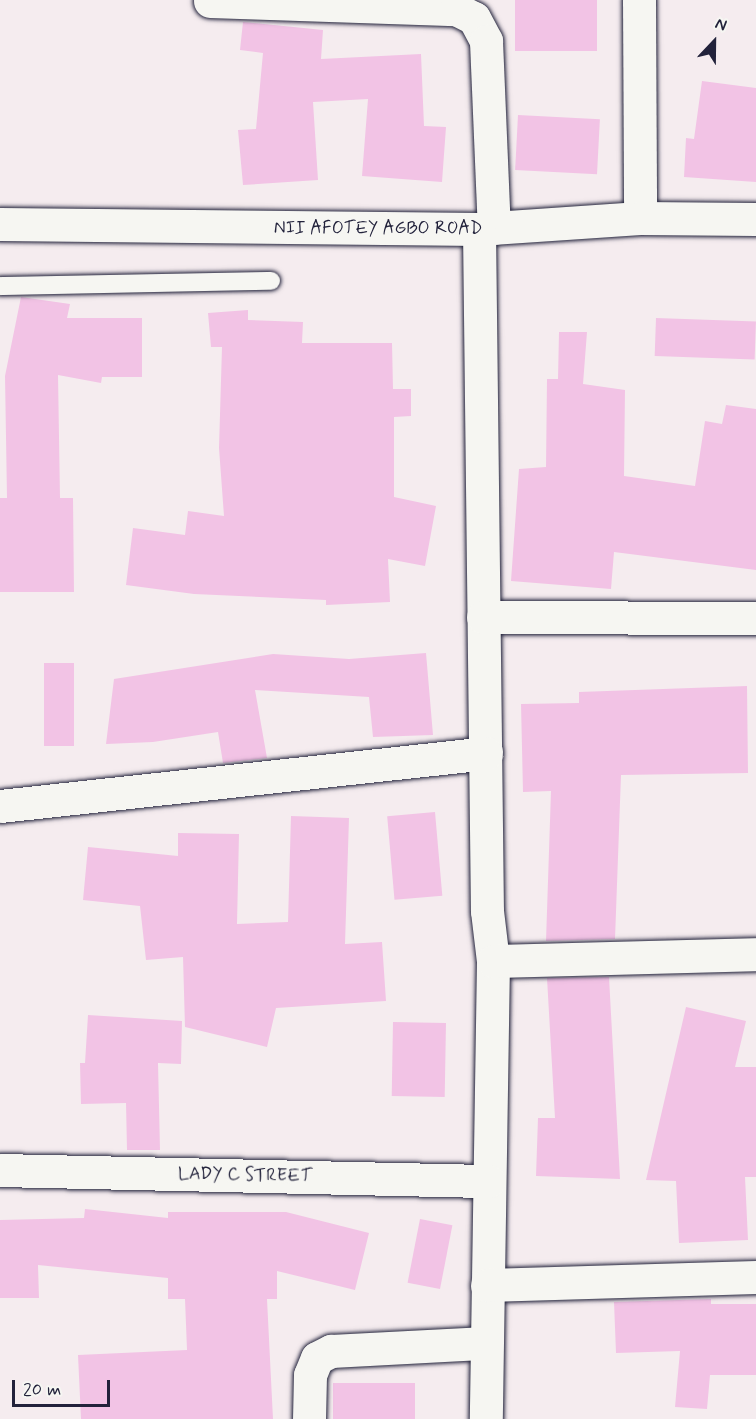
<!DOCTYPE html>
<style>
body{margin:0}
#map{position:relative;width:756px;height:1419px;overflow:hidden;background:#f5ecef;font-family:Mynerve,sans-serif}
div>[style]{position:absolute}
.building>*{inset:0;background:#f2c3e5;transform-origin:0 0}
.roads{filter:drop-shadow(0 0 2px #22223b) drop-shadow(0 0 2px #22223b)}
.lane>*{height:18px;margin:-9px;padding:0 9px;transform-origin:9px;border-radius:9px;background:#f6f6f2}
.street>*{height:33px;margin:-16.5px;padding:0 16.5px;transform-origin:16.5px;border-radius:16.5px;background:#f6f6f2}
span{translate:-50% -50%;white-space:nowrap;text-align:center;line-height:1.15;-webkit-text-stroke:6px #f6f6f2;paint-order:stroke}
.street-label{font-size:18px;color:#22223b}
.north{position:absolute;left:684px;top:12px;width:60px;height:60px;-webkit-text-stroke:4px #f6f6f2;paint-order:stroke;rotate:22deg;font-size:16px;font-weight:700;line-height:24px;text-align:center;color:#22223b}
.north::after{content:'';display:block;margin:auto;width:21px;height:27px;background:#22223b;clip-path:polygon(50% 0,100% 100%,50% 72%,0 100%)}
.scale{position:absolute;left:12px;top:1380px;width:98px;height:27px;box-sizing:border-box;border:3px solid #22223b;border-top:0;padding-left:8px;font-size:18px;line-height:21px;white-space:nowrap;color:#22223b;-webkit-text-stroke:4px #f6f6f2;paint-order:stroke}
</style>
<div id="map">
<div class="building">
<i style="left:515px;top:0;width:82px;height:51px"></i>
<i style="clip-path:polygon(243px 22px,323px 30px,321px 59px,421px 54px,424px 126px,446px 127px,442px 182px,362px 176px,368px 99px,313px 102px,318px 180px,243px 185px,238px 130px,256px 129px,263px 53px,240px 50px)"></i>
<i style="clip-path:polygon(702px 81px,756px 88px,756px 182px,684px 177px,686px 138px,694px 139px)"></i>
<i style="left:518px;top:115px;width:82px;height:55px;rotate:3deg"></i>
<i style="clip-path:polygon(21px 297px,70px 304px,67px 318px,142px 318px,142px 377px,102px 377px,101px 383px,58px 375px,60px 498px,73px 498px,74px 592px,0 592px,0 498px,7px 498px,5px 376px)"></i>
<i style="clip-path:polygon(248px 310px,248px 320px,303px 322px,302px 343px,392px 343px,393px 389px,411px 389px,411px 416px,394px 417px,394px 497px,436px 506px,425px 566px,388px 559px,390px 602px,326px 605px,326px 600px,194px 594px,126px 585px,133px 528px,185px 535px,188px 511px,224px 516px,219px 448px,222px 347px,211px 347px,208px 313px)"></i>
<i style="left:656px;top:318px;width:100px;height:38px;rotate:2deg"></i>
<i style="clip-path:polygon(559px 332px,587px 332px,583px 384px,625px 390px,624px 476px,695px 486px,705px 421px,722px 424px,726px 405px,756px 409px,756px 570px,614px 552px,611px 589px,511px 581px,519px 469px,546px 467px,547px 379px,558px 379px)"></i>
<i style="clip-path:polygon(426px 653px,433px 735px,373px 737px,369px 697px,255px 690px,267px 758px,223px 763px,218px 732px,153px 742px,106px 744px,114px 679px,273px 654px,349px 659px)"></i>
<i style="left:44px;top:663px;width:30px;height:83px"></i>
<i style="clip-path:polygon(747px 686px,748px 773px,621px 775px,615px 939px,546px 941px,551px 791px,523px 792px,521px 704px,579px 703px,579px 692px)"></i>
<i style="left:435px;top:812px;width:84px;height:48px;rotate:85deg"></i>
<i style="clip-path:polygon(291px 816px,349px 818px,345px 944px,382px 942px,386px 1001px,276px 1008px,267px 1047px,185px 1027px,183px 957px,146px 960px,140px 906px,83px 900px,88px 847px,178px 856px,178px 833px,239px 834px,237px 924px,288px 922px)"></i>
<i style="clip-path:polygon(609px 977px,620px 1179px,536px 1176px,538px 1118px,555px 1118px,547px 978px)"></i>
<i style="clip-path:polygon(686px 1007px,746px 1021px,735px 1067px,756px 1067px,756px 1177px,745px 1177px,748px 1240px,679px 1243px,676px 1181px,646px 1180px)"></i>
<i style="clip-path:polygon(88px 1015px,182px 1021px,181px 1064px,158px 1063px,160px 1150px,127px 1150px,126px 1103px,81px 1104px,80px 1063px,85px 1063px)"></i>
<i style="left:393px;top:1022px;width:53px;height:74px;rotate:1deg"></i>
<i style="clip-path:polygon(85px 1209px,168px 1218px,168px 1212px,286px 1212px,369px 1233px,355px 1290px,277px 1271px,277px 1299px,267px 1299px,273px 1419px,81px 1419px,78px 1355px,187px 1350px,185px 1299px,168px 1299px,168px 1278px,38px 1265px,39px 1298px,0 1298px,0 1220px,84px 1218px)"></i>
<i style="left:420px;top:1219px;width:33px;height:65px;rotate:11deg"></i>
<i style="clip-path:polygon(711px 1299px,711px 1304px,756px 1304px,756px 1375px,710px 1375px,707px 1409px,675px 1407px,680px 1351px,616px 1353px,614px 1302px)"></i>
<i style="left:333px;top:1383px;width:82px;height:36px"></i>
</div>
<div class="roads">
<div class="lane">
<i style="left:0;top:286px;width:271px;rotate:-1.1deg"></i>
</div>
<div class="street">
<i style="left:639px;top:0;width:218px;rotate:89.7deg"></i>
<i style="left:210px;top:1px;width:246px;rotate:1.9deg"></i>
<i style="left:456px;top:9px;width:20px;rotate:27deg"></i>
<i style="left:474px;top:18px;width:26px;rotate:62deg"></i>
<i style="left:486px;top:41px;width:187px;rotate:87.6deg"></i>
<i style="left:0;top:224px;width:479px;rotate:0.6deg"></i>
<i style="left:479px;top:229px;width:161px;rotate:-3.9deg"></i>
<i style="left:640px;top:218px;width:116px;rotate:0.5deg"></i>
<i style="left:479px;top:229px;width:682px;rotate:89.33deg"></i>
<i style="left:487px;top:911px;width:50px;rotate:83.2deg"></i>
<i style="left:493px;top:961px;width:458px;rotate:90.9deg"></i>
<i style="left:483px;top:617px;width:273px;rotate:0.2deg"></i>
<i style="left:0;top:806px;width:489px;rotate:-6.2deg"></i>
<i style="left:493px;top:961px;width:263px;rotate:-1.5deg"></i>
<i style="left:0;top:1170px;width:489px;rotate:1.3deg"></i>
<i style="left:487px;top:1285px;width:269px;rotate:-1.7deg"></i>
<i style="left:309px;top:1419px;width:44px;rotate:-88.7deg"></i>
<i style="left:310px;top:1375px;width:18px;rotate:-68deg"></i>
<i style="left:317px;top:1358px;width:16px;rotate:-27deg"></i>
<i style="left:331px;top:1351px;width:155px;rotate:-3deg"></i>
</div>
</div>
<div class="street-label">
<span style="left:378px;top:228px">NII AFOTEY AGBO ROAD</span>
<span style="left:245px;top:1175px;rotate:1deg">LADY C STREET</span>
</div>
<div class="north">N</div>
<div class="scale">20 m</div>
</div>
